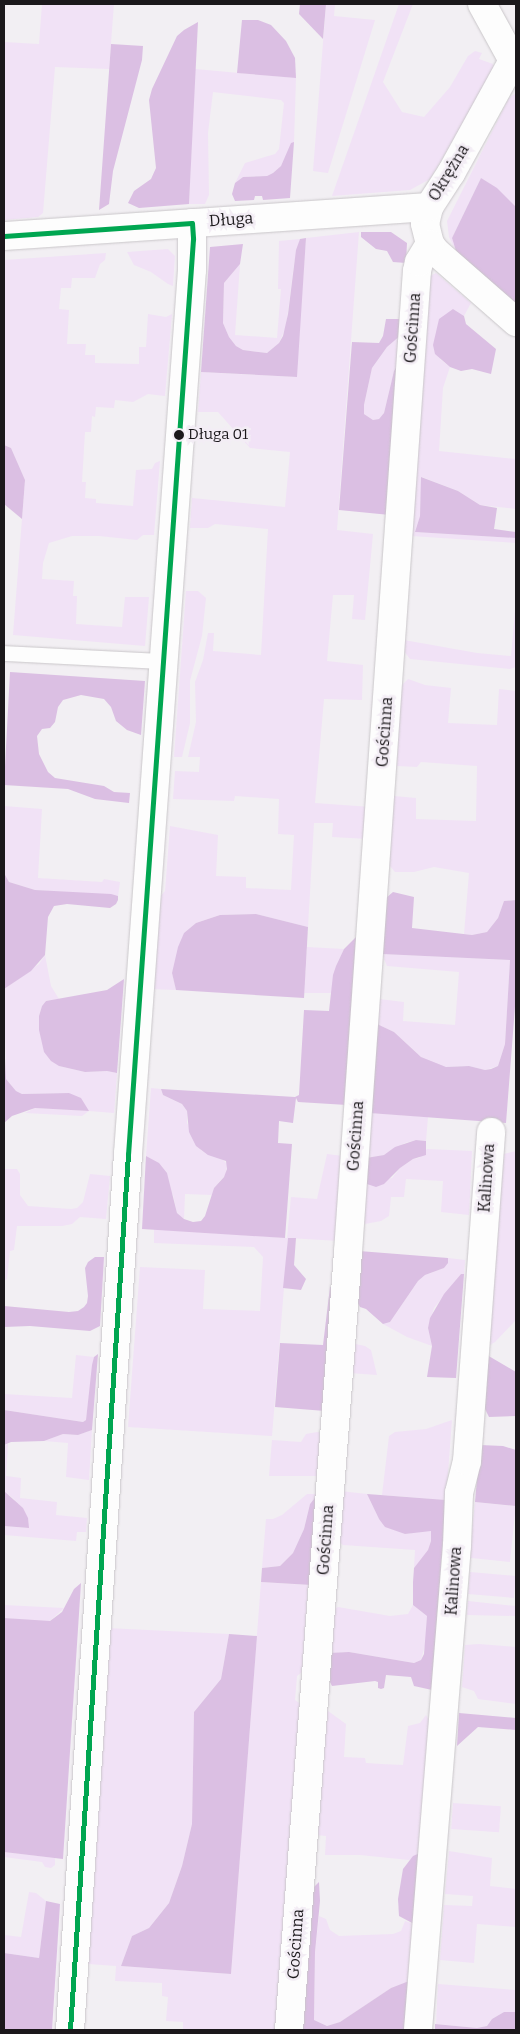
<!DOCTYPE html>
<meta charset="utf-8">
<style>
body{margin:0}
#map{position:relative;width:520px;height:2034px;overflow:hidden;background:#f2eff3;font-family:Bitter,serif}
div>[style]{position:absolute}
.green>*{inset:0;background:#f1e2f6;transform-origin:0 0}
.forest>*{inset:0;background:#dbbfe3}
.roads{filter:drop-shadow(0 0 1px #c9c6c9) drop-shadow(0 0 1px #c9c6c9)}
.service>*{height:15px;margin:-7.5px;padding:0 7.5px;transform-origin:7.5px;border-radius:7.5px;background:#fdfdfd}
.minor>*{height:28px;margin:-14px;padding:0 14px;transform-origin:14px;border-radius:14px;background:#fdfdfd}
.bus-1>*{height:5px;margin:-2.5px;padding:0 2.5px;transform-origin:2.5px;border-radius:2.5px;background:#00a651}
.dots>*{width:14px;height:14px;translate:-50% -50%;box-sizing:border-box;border:2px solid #f3edf5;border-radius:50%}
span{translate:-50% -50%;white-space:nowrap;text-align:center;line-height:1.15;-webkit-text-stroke:5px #f3edf5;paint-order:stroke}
.bus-label{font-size:15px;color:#1b181b}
.left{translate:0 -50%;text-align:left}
.street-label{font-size:16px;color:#1b181b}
.frame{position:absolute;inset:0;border:5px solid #1b181b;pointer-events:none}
</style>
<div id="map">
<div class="green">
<i style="clip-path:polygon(42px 4px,114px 4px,109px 69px,55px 67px,43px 213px,38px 217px,4px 220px,4px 42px,39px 44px)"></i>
<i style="clip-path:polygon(326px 4px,335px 4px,334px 16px,375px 20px,328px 173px,313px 171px)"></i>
<i style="clip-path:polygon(399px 4px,413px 4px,383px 82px,402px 112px,424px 117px,450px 87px,468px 56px,475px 51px,482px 53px,479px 59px,493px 64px,494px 71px,430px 179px,410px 190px,332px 196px)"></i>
<i style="clip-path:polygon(195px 69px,296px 78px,294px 142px,281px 166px,273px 173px,267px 176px,243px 177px,235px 183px,245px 163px,275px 154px,279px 149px,284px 103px,281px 100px,213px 92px,208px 133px,209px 195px,205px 204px,189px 204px)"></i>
<i style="clip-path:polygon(516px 93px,516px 207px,497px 189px,481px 178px,452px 238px,456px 251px,449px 237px,447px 221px,509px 98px)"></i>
<i style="clip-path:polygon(359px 232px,337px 530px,373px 534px,365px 620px,352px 619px,354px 595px,333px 595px,327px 661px,363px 665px,362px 700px,324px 699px,315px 803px,371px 807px,368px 839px,332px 837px,333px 823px,314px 823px,308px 927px,256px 914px,220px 915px,196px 923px,184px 933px,172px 973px,176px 990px,149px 989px,156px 901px,165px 891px,170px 826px,218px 835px,216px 876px,246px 877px,246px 888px,291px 890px,294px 835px,278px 834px,279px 799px,235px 796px,234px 801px,173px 799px,175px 771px,199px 772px,200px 757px,188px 757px,196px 722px,195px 682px,203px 660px,208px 633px,214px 633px,213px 651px,261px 655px,268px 529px,215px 524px,208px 528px,190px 528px,192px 498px,285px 507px,290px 452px,250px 448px,218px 412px,198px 412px,201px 372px,296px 377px,306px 238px)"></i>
<i style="clip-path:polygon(300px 239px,294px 264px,286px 327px,279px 343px,267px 353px,243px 350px,236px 346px,229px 337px,223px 323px,224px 283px,240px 264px,235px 335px,277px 338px,281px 289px,278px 289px,279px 241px)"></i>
<i style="clip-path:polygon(168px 249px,175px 256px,173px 286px,168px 284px,151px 272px,134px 265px,127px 252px)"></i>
<i style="clip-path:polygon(106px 253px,105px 260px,100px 264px,95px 278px,72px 278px,71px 288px,61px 288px,59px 309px,69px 310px,67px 344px,86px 344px,85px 355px,95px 355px,95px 363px,139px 364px,139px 347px,146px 347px,148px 314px,166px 317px,172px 314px,165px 396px,148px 394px,133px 402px,115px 400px,114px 408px,96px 407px,95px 417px,92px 416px,91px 432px,85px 432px,82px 482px,86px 482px,85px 498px,96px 499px,96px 503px,133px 506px,136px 470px,152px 469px,155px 463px,160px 461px,154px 535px,143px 535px,137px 540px,99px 536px,72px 536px,49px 543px,43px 563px,42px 579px,74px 581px,73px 596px,77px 596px,76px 624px,122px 627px,125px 597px,149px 597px,145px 646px,13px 635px,25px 480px,11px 448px,4px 445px,4px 260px)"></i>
<i style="clip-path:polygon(436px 273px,471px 303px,464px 316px,453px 309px,440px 359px,450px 367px,443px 388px,439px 451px,516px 459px,516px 509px,480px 505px,458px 491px,422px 477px,420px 516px,415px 532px,516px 538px,516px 543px,411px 536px,428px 277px)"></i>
<i style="clip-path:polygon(401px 335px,399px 363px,394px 371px,384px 413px,379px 419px,373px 420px,364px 414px,364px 405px,372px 368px,387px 347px)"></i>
<i style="clip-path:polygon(186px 591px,198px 591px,206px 598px,202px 636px,190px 681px,190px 723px,182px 757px,174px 757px)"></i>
<i style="clip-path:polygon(516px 599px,516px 667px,510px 669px,410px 659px,403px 650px,404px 640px,477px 653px,511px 656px)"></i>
<i style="clip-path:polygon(408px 679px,425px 685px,451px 688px,448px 723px,497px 725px,499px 689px,516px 691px,516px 900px,504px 901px,498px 918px,487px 932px,472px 935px,464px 934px,469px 873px,434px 867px,414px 872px,395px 872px,389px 865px,394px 796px,416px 798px,416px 819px,476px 821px,477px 766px,421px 762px,417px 767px,397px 766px,401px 686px)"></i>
<i style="clip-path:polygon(4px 806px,42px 809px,38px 878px,102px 882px,104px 879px,120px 882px,118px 896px,35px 890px,9px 882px,4px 873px)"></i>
<i style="clip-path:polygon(307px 947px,344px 949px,336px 966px,332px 993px,304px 993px)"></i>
<i style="clip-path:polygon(382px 954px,510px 960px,505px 1044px,498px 1066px,485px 1070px,469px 1066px,446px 1067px,437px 1065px,421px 1057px,394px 1032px,377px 1024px,379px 999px,404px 1002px,403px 1021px,455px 1025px,459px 972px,387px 966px)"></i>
<i style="clip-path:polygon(45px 955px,51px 986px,59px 999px,46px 1001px,42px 1006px,39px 1016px,59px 1066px,85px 1072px,107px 1071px,117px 1073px,114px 1113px,89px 1111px,82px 1116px,25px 1113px,35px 1108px,89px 1111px,69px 1093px,22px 1094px,16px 1091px,6px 1079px,4px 989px,39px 964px)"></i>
<i style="clip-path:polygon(151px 1088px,161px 1089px,163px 1095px,182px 1104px,187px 1111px,187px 1123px,202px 1151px,222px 1159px,227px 1164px,226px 1174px,214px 1188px,212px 1195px,185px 1194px,184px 1219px,177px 1213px,173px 1195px,146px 1156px)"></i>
<i style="clip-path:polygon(369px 1113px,428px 1117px,426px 1141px,416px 1140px,405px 1143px,384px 1155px,366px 1158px)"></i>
<i style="clip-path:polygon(427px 1149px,472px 1151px,469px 1215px,441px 1212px,443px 1181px,406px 1179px,404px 1197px,391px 1197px,389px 1216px,381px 1221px,365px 1224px,361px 1215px,364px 1183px,392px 1178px,400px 1168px,413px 1159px,419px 1158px)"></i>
<i style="clip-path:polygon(516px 1151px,516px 1320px,495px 1342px,488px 1346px,504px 1154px)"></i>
<i style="clip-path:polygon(327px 1154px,343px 1156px,339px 1241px,288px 1238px,272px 1436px,128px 1427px,140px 1267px,205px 1270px,203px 1309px,260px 1311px,263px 1257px,254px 1247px,154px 1243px,154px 1229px,287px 1238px,291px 1197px,317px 1199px)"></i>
<i style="clip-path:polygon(4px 1169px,17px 1169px,20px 1174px,20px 1195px,28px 1206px,71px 1209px,77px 1208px,83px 1202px,90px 1174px,110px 1176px,106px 1219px,80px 1217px,72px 1224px,62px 1226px,17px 1226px,14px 1250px,10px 1251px,7px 1279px,4px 1281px)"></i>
<i style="clip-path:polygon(448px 1258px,465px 1260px,464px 1274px,461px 1274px,434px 1308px,428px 1328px,432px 1346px,407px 1337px,383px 1324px,390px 1322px,418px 1281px,425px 1275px,444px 1268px)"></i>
<i style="clip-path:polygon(351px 1343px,365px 1346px,371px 1350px,377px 1375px,349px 1373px)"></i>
<i style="clip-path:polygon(76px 1355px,94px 1357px,86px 1420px,83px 1422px,4px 1410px,4px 1394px,72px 1398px)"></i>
<i style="clip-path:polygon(452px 1420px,446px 1500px,382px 1495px,389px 1436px,395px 1432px,426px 1429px)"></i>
<i style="clip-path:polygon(92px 1430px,89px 1480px,66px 1477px,68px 1443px,44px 1441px,63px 1434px,78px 1435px)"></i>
<i style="clip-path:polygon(317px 1432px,323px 1433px,319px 1476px,269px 1476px,272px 1440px,301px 1442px,306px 1434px)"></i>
<i style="clip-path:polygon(8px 1444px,6px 1476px,21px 1478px,20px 1498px,57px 1502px,56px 1515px,87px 1518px,86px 1532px,77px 1532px,76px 1541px,4px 1535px,4px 1526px,28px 1528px,14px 1499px,4px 1491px,4px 1445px)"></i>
<i style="clip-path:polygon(340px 1491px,367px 1494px,379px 1519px,405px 1534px,431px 1530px,431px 1541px,428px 1551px,414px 1568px,415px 1550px,343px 1545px,337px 1540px)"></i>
<i style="clip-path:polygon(307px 1494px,318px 1494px,310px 1504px,304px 1529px,293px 1553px,280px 1566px,262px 1568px,266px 1519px,273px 1519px,282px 1515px)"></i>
<i style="left:475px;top:1502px;width:41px;height:56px;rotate:6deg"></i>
<i style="left:470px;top:1572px;width:46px;height:22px;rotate:5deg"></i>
<i style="clip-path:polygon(261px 1582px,308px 1585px,302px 1672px,297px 1676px,295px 1700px,302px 1705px,278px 2030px,183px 2030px,183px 2022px,166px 2021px,168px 1997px,162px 1996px,162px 1983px,115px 1981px,116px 1966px,88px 1964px,107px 1628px,229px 1634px,221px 1679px,194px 1712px,192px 1824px,182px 1866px,169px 1903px,149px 1928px,132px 1936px,121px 1966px,231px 1974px)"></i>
<i style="clip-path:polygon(468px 1601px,516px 1606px,516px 1616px,467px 1615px)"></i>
<i style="clip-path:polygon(4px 1605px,64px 1608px,50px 1621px,37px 1621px,4px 1618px)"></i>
<i style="clip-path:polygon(413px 1605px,427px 1616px,426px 1642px,421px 1660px,414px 1663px,349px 1652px,328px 1653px,332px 1611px,338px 1607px,390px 1616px,408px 1614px)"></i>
<i style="clip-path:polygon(479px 1644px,516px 1647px,516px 1704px,478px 1699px,474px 1691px,462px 1687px,465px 1645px)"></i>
<i style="clip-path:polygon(328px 1711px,346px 1724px,344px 1757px,365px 1758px,366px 1763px,381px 1764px,403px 1765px,408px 1726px,420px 1723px,426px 1715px,430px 1721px,420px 1853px,409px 1860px,360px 1855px,325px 1855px,326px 1836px,316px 1835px,325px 1715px)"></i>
<i style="left:453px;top:1803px;width:48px;height:26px;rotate:4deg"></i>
<i style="clip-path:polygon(449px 1851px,492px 1858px,490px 1886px,516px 1889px,516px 1927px,477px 1924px,474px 1963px,440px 1960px,444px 1905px,472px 1906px,473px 1896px,445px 1894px)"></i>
<i style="clip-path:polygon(4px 1852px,55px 1858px,55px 1865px,51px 1868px,45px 1867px,42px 1862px,4px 1857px)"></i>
<i style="clip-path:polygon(29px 1892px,36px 1893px,46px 1901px,39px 1958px,4px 1953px,4px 1935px,21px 1937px)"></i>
<i style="clip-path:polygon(319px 1916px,326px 1919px,330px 1930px,339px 1936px,393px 1934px,401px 1931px,405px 1921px,414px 1924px,409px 1981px,391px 1988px,340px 2022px,327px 2026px,314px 2020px,315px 1952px)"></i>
<i style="clip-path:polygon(438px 1984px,516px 1990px,516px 2012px,504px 2012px,492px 2019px,487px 2026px,477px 2028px,436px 2024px)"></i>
</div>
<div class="forest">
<i style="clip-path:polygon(300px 4px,326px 4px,323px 39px,299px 14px)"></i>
<i style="clip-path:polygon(242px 20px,258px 20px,271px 25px,286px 41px,295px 58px,296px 78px,237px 73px)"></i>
<i style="clip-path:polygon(198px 22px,189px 204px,139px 208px,128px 203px,134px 191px,151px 179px,156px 168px,149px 100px,152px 89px,177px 36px,184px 30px)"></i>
<i style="clip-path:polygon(111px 44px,143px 46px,142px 60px,113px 171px,109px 204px,99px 210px)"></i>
<i style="clip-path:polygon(294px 142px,290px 198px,263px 200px,262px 196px,255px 196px,254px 200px,235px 201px,232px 194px,235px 183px,243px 177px,267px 176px,273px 173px,281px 166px,291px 143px)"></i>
<i style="clip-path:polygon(481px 178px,497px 188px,516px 207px,516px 304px,456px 251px,452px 238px)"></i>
<i style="clip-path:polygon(361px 232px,391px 232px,407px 243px,406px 263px,393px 262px,387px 251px,376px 249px,361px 237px)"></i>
<i style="clip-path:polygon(306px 238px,297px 377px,201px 372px,210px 247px,243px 244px,240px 264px,224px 283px,223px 323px,229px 337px,236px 346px,243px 350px,267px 353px,279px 343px,283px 336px,288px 314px,296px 250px,300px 239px)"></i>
<i style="clip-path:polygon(453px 309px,464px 316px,466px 324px,496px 349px,491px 374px,472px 369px,461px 371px,450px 367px,435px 354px,433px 345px,439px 319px)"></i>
<i style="clip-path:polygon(386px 319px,402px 319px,401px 335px,387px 347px,372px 368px,364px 405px,364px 414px,373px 420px,379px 419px,384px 413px,394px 371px,399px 363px,390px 515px,339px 510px,352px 342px,379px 343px,383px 336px)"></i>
<i style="clip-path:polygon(4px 445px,11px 448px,25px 480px,22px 519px,4px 504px)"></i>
<i style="clip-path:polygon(421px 477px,458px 491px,480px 505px,497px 508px,494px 529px,516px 532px,516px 538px,415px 532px,420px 516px)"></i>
<i style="clip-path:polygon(10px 672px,145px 681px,141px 735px,127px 730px,116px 721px,111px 707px,104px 699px,81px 695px,63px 700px,58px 707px,55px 722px,50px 728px,42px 729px,37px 736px,39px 754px,48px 772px,55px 778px,104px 786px,114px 792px,130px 793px,129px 803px,95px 799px,68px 789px,4px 785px)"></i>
<i style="clip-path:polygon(4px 873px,9px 882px,35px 890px,111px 894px,118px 896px,118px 900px,116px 904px,110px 908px,67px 904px,54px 906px,48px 917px,45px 955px,31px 971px,4px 989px)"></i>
<i style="clip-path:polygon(393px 892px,414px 897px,412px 928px,472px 935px,487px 932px,498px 918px,504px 901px,516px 900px,516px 994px,506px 1123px,369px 1113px,377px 1024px,394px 1032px,421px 1057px,446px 1067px,469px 1066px,485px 1070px,491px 1069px,498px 1066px,505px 1044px,510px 960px,382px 954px,386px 898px)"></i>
<i style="clip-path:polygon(256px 914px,308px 927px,304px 998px,176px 990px,172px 973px,178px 947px,184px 933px,196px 923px,220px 915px)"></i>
<i style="clip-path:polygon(359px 934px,347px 1105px,298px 1102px,296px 1098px,293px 1123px,279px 1121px,278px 1143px,292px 1144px,285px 1238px,142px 1229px,146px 1156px,159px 1163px,167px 1173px,177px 1213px,184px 1219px,193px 1222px,201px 1221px,205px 1216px,214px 1188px,224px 1177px,227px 1169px,226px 1161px,208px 1155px,196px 1146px,189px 1132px,187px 1111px,182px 1104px,163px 1095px,161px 1089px,295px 1097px,299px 1095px,304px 1010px,329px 1011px,333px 975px,336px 966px,344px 949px)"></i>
<i style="clip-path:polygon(124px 979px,117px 1073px,107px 1071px,85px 1072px,59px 1066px,51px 1061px,44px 1052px,39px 1030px,39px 1016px,42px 1006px,46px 1001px,107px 990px)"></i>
<i style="clip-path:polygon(4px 1037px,6px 1079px,16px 1091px,22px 1094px,69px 1093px,81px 1098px,89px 1111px,35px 1108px,12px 1116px,4px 1123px)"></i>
<i style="clip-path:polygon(416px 1140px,426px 1141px,426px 1155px,413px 1159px,400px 1168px,384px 1184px,376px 1187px,364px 1183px,366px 1158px,384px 1155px,395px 1147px)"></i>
<i style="clip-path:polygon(288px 1238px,296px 1238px,294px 1265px,306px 1279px,301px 1290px,283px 1288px)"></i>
<i style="clip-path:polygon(359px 1251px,448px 1258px,448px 1263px,444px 1268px,425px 1275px,418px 1281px,390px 1322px,383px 1324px,366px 1309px,360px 1307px,355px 1298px)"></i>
<i style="clip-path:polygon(95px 1257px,104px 1257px,100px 1326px,90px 1331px,30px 1326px,4px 1327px,4px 1306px,69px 1312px,78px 1311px,84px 1307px,87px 1303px,88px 1296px,85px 1268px,88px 1262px)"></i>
<i style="clip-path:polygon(461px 1274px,464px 1274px,456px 1378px,427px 1377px,432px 1346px,428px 1328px,430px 1318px,444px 1294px)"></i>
<i style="clip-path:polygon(330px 1287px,337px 1288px,325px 1411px,275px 1407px,280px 1343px,323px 1345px)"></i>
<i style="clip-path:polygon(98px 1354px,92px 1430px,78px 1435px,63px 1434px,44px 1441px,11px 1442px,4px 1445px,4px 1410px,83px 1422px,86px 1420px,92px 1365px,94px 1357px)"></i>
<i style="clip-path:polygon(487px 1355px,516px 1372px,516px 1416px,489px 1417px,484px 1407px)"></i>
<i style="clip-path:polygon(480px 1445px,503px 1446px,516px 1450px,516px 1506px,475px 1502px)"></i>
<i style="clip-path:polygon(4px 1491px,23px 1508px,28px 1518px,29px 1528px,4px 1526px)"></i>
<i style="clip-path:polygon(318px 1494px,311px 1585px,261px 1582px,262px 1568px,280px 1566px,293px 1553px,304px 1529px,310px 1504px)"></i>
<i style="clip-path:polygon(367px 1494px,446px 1500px,432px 1690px,414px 1686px,411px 1677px,386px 1675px,384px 1688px,381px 1689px,378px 1688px,378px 1682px,375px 1681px,332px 1686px,327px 1676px,328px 1653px,349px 1652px,414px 1663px,421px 1660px,424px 1654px,427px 1616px,413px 1605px,413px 1582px,414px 1568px,428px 1550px,431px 1541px,431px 1531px,405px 1534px,385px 1527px,379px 1519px)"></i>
<i style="clip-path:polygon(81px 1583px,63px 1859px,4px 1852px,4px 1618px,50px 1621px,62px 1612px,74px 1589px)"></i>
<i style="clip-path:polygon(229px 1634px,257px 1636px,231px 1974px,121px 1966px,132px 1936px,149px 1928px,169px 1903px,182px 1866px,192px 1824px,194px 1712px,221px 1679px)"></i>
<i style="clip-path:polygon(459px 1713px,516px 1718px,516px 1730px,478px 1727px,457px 1746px)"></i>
<i style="clip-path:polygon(420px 1853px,414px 1924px,399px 1916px,398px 1899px,403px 1869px,413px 1856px)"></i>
<i style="clip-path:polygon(319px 1882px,320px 1901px,315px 1952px,314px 2020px,327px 2026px,340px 2022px,391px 1988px,409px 1981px,404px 2030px,300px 2030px,311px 1890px)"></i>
<i style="clip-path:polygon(46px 1901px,60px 1904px,52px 2030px,4px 2030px,4px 1953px,39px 1958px)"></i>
<i style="clip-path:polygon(504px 2012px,516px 2012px,516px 2030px,435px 2030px,435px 2024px,477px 2028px,487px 2026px,492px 2019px)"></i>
</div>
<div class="roads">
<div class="service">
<i style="left:4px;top:653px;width:159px;rotate:2.9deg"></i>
</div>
<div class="minor">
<i style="left:482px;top:4px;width:71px;rotate:61.3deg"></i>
<i style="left:516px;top:55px;width:135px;rotate:118.8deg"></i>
<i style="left:451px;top:173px;width:40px;rotate:122.9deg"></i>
<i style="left:429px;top:207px;width:17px;rotate:103deg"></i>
<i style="left:425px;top:224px;width:21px;rotate:76deg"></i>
<i style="left:430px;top:244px;width:9px;rotate:54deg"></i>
<i style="left:435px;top:251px;width:108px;rotate:41.2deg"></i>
<i style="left:4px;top:236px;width:426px;rotate:-3.9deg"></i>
<i style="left:70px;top:2030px;width:878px;rotate:-86.21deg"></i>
<i style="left:128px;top:1154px;width:886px;rotate:-85.86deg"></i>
<i style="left:192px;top:270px;width:47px;rotate:-90deg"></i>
<i style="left:289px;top:2030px;width:780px;rotate:-85.66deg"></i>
<i style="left:348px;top:1252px;width:983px;rotate:-85.98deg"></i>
<i style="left:417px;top:271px;width:9px;rotate:-77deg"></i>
<i style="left:419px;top:262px;width:21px;rotate:-59deg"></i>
<i style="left:418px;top:2030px;width:486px;rotate:-85.4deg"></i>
<i style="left:457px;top:1546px;width:53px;rotate:-87.8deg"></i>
<i style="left:459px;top:1493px;width:33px;rotate:-76deg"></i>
<i style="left:467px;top:1461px;width:330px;rotate:-85.8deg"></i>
</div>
</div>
<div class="bus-1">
<i style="left:4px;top:236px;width:188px;rotate:-4deg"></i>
<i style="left:192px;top:223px;width:16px;rotate:86deg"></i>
<i style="left:193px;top:239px;width:917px;rotate:94.06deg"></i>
<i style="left:128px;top:1154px;width:878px;rotate:93.79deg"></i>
</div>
<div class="dots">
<i style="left:179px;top:435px;background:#1b181b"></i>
</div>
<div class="bus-label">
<span class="left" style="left:188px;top:435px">Długa 01</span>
</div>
<div class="street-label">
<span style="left:449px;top:173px;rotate:-59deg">Okrężna</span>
<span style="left:231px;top:220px;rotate:-4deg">Długa</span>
<span style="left:413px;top:328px;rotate:-86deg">Gościnna</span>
<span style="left:385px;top:732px;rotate:-86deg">Gościnna</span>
<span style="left:356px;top:1136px;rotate:-86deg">Gościnna</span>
<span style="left:487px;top:1178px;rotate:-86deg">Kalinowa</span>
<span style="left:326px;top:1540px;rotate:-86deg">Gościnna</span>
<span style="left:454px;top:1581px;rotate:-86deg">Kalinowa</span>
<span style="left:296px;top:1944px;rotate:-86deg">Gościnna</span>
</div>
<div class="frame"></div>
</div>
